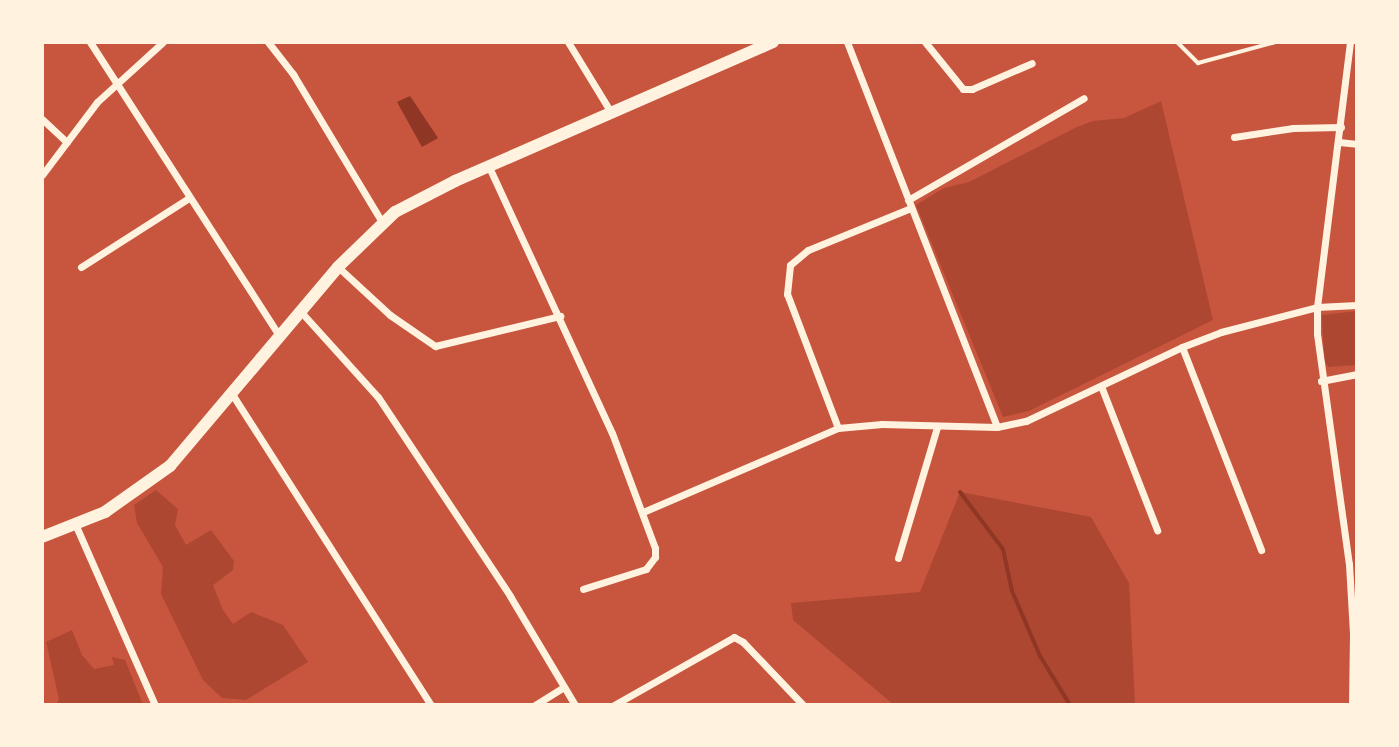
<!DOCTYPE html>
<style>
body{margin:0}
#map{position:relative;width:1399px;height:747px;overflow:hidden;background:#c8553d;font-family:"IBM Plex Sans",sans-serif}
div>[style]{position:absolute}
.green>*{inset:0;background:#ae4732}
.water>*{inset:0;background:#8f3625}
.stream>*{height:4px;margin:-2px;padding:0 2px;transform-origin:2px;border-radius:2px;background:#8f3625}
.service>*{height:4px;margin:-2px;padding:0 2px;transform-origin:2px;border-radius:2px;background:#fff3e0}
.minor>*{height:7px;margin:-3.5px;padding:0 3.5px;transform-origin:3.5px;border-radius:3.5px;background:#fff3e0}
.primary>*{height:12px;margin:-6px;padding:0 6px;transform-origin:6px;border-radius:6px;background:#fff3e0}
span{translate:-50% -50%;white-space:nowrap;text-align:center;line-height:1.15;-webkit-text-stroke:6px #fff3e0;paint-order:stroke}
.frame{position:absolute;inset:0;border:44px solid #fff3e0;pointer-events:none}
</style>
<div id="map">
<div class="green">
<i style="clip-path:polygon(1161px 101px,1213px 320px,1029px 411px,1003px 417px,916px 205px,944px 188px,969px 182px,1077px 127px,1093px 121px,1124px 118px)"></i>
<i style="clip-path:polygon(1357px 311px,1357px 365px,1328px 367px,1324px 359px,1322px 315px)"></i>
<i style="clip-path:polygon(156px 490px,178px 509px,175px 525px,186px 545px,211px 530px,234px 561px,233px 570px,213px 585px,223px 610px,233px 624px,251px 612px,283px 625px,308px 662px,246px 700px,222px 698px,203px 680px,161px 594px,163px 567px,137px 523px,134px 505px)"></i>
<i style="clip-path:polygon(960px 492px,1091px 517px,1129px 583px,1135px 705px,894px 705px,793px 620px,791px 603px,920px 592px)"></i>
<i style="clip-path:polygon(72px 630px,82px 655px,94px 669px,114px 665px,112px 657px,125px 660px,143px 705px,56px 705px,59px 699px,46px 642px)"></i>
</div>
<div class="water">
<i style="clip-path:polygon(410px 96px,438px 138px,422px 147px,397px 102px)"></i>
</div>
<div class="stream">
<i style="left:960px;top:492px;width:71px;rotate:53deg"></i>
<i style="left:1003px;top:549px;width:43px;rotate:77.9deg"></i>
<i style="left:1012px;top:591px;width:71px;rotate:66.7deg"></i>
<i style="left:1040px;top:656px;width:57px;rotate:58.5deg"></i>
</div>
<div class="service">
<i style="left:1177px;top:42px;width:30px;rotate:45deg"></i>
<i style="left:1198px;top:63px;width:81px;rotate:-15.1deg"></i>
</div>
<div class="minor">
<i style="left:90px;top:42px;width:351px;rotate:57.2deg"></i>
<i style="left:268px;top:42px;width:41px;rotate:52deg"></i>
<i style="left:293px;top:74px;width:173px;rotate:59deg"></i>
<i style="left:568px;top:42px;width:84px;rotate:58.6deg"></i>
<i style="left:847px;top:42px;width:413px;rotate:68.7deg"></i>
<i style="left:925px;top:42px;width:60px;rotate:51deg"></i>
<i style="left:963px;top:89px;width:9px"></i>
<i style="left:972px;top:89px;width:65px;rotate:-23.4deg"></i>
<i style="left:1350px;top:42px;width:267px;rotate:97.1deg"></i>
<i style="left:1317px;top:307px;width:27px;rotate:90deg"></i>
<i style="left:1317px;top:334px;width:232px;rotate:82.1deg"></i>
<i style="left:1349px;top:564px;width:70px;rotate:86.7deg"></i>
<i style="left:1353px;top:634px;width:71px;rotate:90.8deg"></i>
<i style="left:42px;top:119px;width:34px;rotate:43deg"></i>
<i style="left:1234px;top:137px;width:60px;rotate:-8.7deg"></i>
<i style="left:1293px;top:128px;width:48px;rotate:-1.2deg"></i>
<i style="left:1339px;top:142px;width:18px;rotate:6deg"></i>
<i style="left:489px;top:167px;width:293px;rotate:65.2deg"></i>
<i style="left:612px;top:433px;width:123px;rotate:69.5deg"></i>
<i style="left:655px;top:548px;width:9px;rotate:90deg"></i>
<i style="left:655px;top:557px;width:15px;rotate:127deg"></i>
<i style="left:646px;top:569px;width:66px;rotate:162.4deg"></i>
<i style="left:42px;top:175px;width:91px;rotate:-53deg"></i>
<i style="left:97px;top:102px;width:89px;rotate:-42.3deg"></i>
<i style="left:908px;top:200px;width:203px;rotate:-30.1deg"></i>
<i style="left:81px;top:267px;width:128px;rotate:-32.6deg"></i>
<i style="left:338px;top:267px;width:71px;rotate:42.7deg"></i>
<i style="left:390px;top:315px;width:55px;rotate:34.6deg"></i>
<i style="left:435px;top:346px;width:129px;rotate:-13.5deg"></i>
<i style="left:302px;top:313px;width:113px;rotate:47.9deg"></i>
<i style="left:378px;top:397px;width:239px;rotate:56.4deg"></i>
<i style="left:510px;top:596px;width:127px;rotate:59.2deg"></i>
<i style="left:1182px;top:347px;width:218px;rotate:68.7deg"></i>
<i style="left:1321px;top:381px;width:37px;rotate:-11deg"></i>
<i style="left:1101px;top:386px;width:155px;rotate:68.7deg"></i>
<i style="left:232px;top:394px;width:369px;rotate:57.4deg"></i>
<i style="left:838px;top:428px;width:143px;rotate:-110.8deg"></i>
<i style="left:787px;top:294px;width:29px;rotate:-84deg"></i>
<i style="left:790px;top:265px;width:23px;rotate:-40deg"></i>
<i style="left:808px;top:250px;width:111px;rotate:-22.2deg"></i>
<i style="left:643px;top:512px;width:212px;rotate:-23.3deg"></i>
<i style="left:838px;top:428px;width:44px;rotate:-5.2deg"></i>
<i style="left:882px;top:424px;width:115px;rotate:1.5deg"></i>
<i style="left:997px;top:427px;width:30px;rotate:-12deg"></i>
<i style="left:1026px;top:421px;width:173px;rotate:-25.4deg"></i>
<i style="left:1182px;top:347px;width:42px;rotate:-21deg"></i>
<i style="left:1221px;top:332px;width:99px;rotate:-14.6deg"></i>
<i style="left:1317px;top:307px;width:40px;rotate:-2.9deg"></i>
<i style="left:76px;top:526px;width:196px;rotate:66.2deg"></i>
<i style="left:898px;top:558px;width:137px;rotate:-73.4deg"></i>
<i style="left:535px;top:705px;width:34px;rotate:-32deg"></i>
<i style="left:614px;top:705px;width:138px;rotate:-29.5deg"></i>
<i style="left:734px;top:637px;width:10px;rotate:29deg"></i>
<i style="left:743px;top:642px;width:87px;rotate:46.4deg"></i>
</div>
<div class="primary">
<i style="left:42px;top:537px;width:68px;rotate:-21.6deg"></i>
<i style="left:105px;top:512px;width:80px;rotate:-35.3deg"></i>
<i style="left:170px;top:466px;width:260px;rotate:-49.8deg"></i>
<i style="left:338px;top:267px;width:79px;rotate:-44deg"></i>
<i style="left:395px;top:212px;width:68px;rotate:-27.3deg"></i>
<i style="left:455px;top:181px;width:347px;rotate:-23.6deg"></i>
</div>
<div class="frame"></div>
</div>
